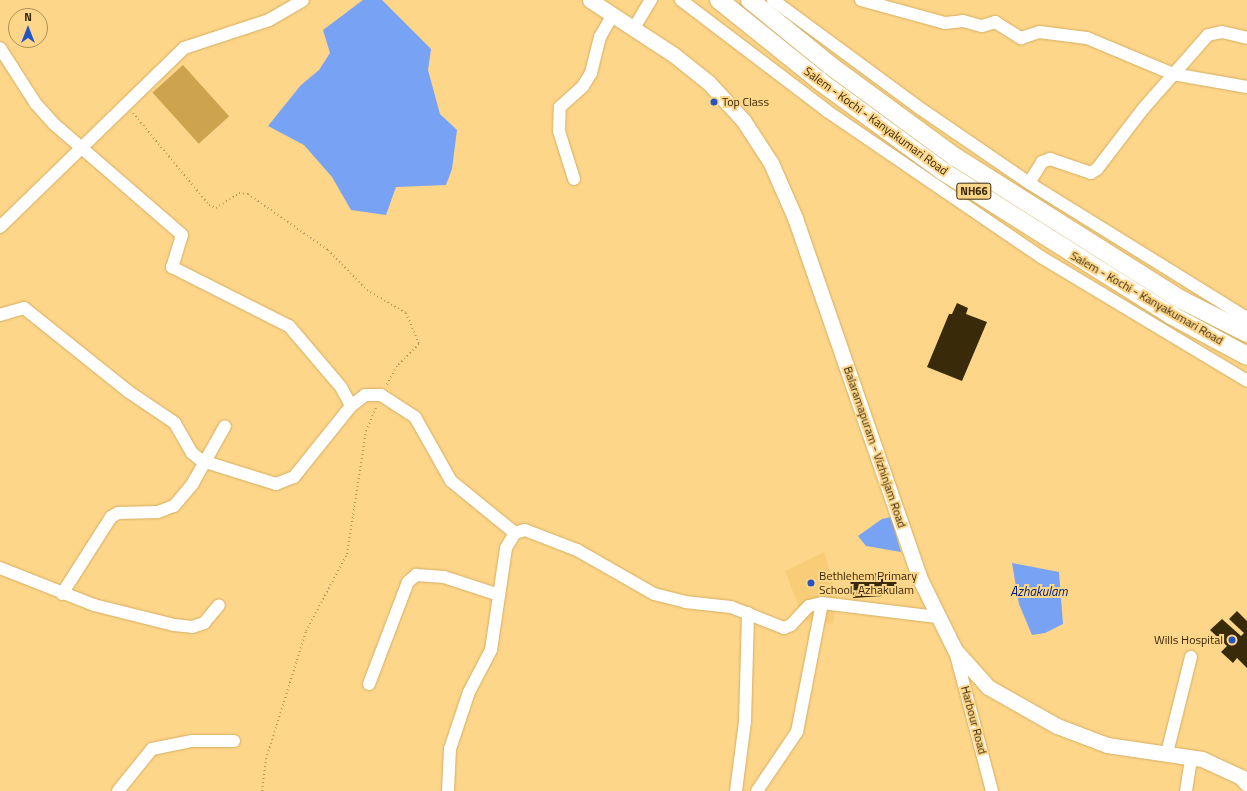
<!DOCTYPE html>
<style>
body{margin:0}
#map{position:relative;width:1247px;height:791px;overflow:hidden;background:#fed68a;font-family:"Titillium Web",sans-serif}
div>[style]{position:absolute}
.built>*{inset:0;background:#f9cd78}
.green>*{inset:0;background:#cda34e;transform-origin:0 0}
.water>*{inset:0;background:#78a2f4}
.building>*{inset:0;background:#392a0a}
.path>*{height:2px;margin-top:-1px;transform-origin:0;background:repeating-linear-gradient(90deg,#b7985b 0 1px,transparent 0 4px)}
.roads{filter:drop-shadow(0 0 1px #d4ae62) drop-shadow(0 0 1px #d4ae62)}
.minor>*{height:12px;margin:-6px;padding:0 6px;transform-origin:6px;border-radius:6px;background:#fff}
.major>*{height:15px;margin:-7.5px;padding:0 7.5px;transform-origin:7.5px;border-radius:7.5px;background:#fff}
.highway>*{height:18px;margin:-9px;padding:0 9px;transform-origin:9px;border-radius:9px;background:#fff}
.dots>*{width:11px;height:11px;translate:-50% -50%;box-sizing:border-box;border:2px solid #fed68a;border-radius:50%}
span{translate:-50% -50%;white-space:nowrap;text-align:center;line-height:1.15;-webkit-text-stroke:4px #fed68a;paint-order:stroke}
.shield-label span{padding:1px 3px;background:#fed68a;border:1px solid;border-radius:3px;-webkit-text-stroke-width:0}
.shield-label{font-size:11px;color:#372807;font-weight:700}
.poi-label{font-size:12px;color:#372807}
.left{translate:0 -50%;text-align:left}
.right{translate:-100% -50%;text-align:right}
.street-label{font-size:12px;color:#372807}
.water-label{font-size:13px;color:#00207d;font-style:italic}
.north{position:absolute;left:8px;top:8px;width:40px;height:40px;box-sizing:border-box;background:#fed68a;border:1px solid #ae9056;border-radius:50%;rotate:0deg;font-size:11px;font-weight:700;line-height:16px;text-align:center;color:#372807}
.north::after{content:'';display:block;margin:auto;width:14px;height:18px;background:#2355c3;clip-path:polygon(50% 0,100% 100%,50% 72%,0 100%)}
</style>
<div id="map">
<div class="built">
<i style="clip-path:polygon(824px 552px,837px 594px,833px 624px,804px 621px,785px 571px)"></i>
</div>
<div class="green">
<i style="left:183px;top:65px;width:69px;height:41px;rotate:48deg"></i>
</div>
<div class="water">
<i style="clip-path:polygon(363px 0,382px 0,431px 49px,428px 70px,440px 114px,457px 130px,452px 169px,446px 185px,396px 187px,386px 215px,351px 210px,332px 177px,304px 145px,268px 126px,301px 85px,319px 70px,330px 53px,323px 30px)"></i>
<i style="clip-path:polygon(891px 517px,901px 552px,866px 546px,858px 536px,882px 519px)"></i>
<i style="clip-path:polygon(1012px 563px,1059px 572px,1063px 624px,1045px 633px,1032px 635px,1019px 604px)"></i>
</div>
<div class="building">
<i style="clip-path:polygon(957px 303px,968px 308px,966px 314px,987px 322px,962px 381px,927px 367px,949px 314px,952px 314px)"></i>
<i style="clip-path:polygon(896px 573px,897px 595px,853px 598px,849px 574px)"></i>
<i style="clip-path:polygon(1237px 611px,1247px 621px,1247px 668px,1237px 658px,1233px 663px,1221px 652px,1227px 646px,1210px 630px,1222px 619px,1241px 636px,1244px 633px,1229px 619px)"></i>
</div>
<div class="path">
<i style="left:133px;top:113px;width:119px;rotate:50.4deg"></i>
<i style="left:209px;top:205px;width:8px;rotate:23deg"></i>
<i style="left:216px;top:208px;width:27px;rotate:-33deg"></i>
<i style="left:239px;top:193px;width:9px;rotate:6deg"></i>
<i style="left:248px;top:194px;width:98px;rotate:35deg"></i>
<i style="left:328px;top:250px;width:56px;rotate:45.7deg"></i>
<i style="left:367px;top:290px;width:45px;rotate:30.5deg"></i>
<i style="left:406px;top:313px;width:34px;rotate:67deg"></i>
<i style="left:419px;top:344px;width:31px;rotate:135deg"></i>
<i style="left:397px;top:366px;width:23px;rotate:119deg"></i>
<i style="left:262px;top:791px;width:32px;rotate:-83deg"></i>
<i style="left:266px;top:759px;width:134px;rotate:-72.6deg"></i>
<i style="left:306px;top:631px;width:87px;rotate:-62deg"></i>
<i style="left:347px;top:554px;width:124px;rotate:-81.2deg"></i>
<i style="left:366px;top:431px;width:26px;rotate:-67deg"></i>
</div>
<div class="roads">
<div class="minor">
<i style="left:681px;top:0;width:183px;rotate:37.2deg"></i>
<i style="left:827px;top:111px;width:259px;rotate:34.3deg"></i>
<i style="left:1041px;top:257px;width:240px;rotate:31deg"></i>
<i style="left:773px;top:0;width:184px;rotate:36.4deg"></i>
<i style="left:921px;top:109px;width:131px;rotate:34.4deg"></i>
<i style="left:1029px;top:183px;width:256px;rotate:31.8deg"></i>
<i style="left:861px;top:0;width:87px;rotate:15.3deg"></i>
<i style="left:945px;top:23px;width:18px;rotate:-6deg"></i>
<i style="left:963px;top:21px;width:20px;rotate:15deg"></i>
<i style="left:982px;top:26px;width:14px;rotate:-17deg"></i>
<i style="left:995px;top:22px;width:31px;rotate:32deg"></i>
<i style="left:1021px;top:38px;width:19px;rotate:-18deg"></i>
<i style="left:1039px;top:32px;width:48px;rotate:7.1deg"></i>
<i style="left:1087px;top:38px;width:93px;rotate:22.7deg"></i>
<i style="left:1173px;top:74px;width:75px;rotate:10deg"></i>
<i style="left:634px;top:28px;width:33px;rotate:-59deg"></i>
<i style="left:0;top:48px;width:67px;rotate:57.3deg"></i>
<i style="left:36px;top:104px;width:27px;rotate:48deg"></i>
<i style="left:54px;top:124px;width:169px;rotate:40.9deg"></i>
<i style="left:182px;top:235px;width:34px;rotate:107deg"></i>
<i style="left:172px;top:267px;width:131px;rotate:26.8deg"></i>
<i style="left:289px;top:326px;width:80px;rotate:49.6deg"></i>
<i style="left:341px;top:387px;width:21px;rotate:62deg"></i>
<i style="left:351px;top:406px;width:91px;rotate:128.8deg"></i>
<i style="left:294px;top:477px;width:19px;rotate:159deg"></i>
<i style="left:276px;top:484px;width:77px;rotate:-162.7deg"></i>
<i style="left:202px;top:461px;width:13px;rotate:-141deg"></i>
<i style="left:192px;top:453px;width:34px;rotate:-120deg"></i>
<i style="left:175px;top:423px;width:55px;rotate:-146deg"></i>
<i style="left:129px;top:392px;width:134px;rotate:-141.3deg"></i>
<i style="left:24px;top:308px;width:25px;rotate:164deg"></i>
<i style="left:574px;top:179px;width:50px;rotate:-107.4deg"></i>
<i style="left:559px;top:131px;width:24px;rotate:-88deg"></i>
<i style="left:560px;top:107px;width:31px;rotate:-42deg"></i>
<i style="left:583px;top:86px;width:15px;rotate:-58deg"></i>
<i style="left:591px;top:73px;width:37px;rotate:-76deg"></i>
<i style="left:600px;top:37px;width:24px;rotate:-60deg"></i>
<i style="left:1029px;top:183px;width:25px;rotate:-58deg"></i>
<i style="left:1042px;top:162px;width:9px;rotate:-21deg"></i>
<i style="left:1050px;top:159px;width:43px;rotate:18.9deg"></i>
<i style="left:1091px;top:173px;width:7px;rotate:-34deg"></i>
<i style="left:1097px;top:169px;width:76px;rotate:-52.5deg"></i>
<i style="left:1143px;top:109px;width:98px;rotate:-48.7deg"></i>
<i style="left:1208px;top:35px;width:14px;rotate:-12deg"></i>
<i style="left:1222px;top:32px;width:26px;rotate:13deg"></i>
<i style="left:0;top:227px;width:257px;rotate:-44.2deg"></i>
<i style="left:184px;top:48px;width:89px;rotate:-18.2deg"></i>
<i style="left:269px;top:20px;width:39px;rotate:-30deg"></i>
<i style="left:351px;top:406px;width:18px;rotate:-38deg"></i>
<i style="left:365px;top:395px;width:16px"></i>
<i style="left:381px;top:395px;width:40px;rotate:32.9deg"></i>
<i style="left:415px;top:417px;width:73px;rotate:60.6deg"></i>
<i style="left:451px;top:481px;width:82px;rotate:39.1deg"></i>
<i style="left:0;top:568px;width:101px;rotate:21.5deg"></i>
<i style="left:94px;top:605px;width:82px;rotate:14deg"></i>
<i style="left:174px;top:625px;width:18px;rotate:6deg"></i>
<i style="left:192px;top:627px;width:13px;rotate:-18deg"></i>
<i style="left:204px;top:623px;width:23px;rotate:-50deg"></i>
<i style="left:62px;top:594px;width:91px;rotate:-57.5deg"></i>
<i style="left:111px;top:517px;width:8px;rotate:-30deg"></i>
<i style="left:118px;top:513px;width:40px;rotate:-1.4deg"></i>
<i style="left:158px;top:512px;width:17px;rotate:-21deg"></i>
<i style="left:174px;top:506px;width:30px;rotate:-50deg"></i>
<i style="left:193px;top:483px;width:65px;rotate:-60.7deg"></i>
<i style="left:955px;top:651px;width:145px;rotate:75.2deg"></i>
<i style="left:369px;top:684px;width:109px;rotate:-69.1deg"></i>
<i style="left:408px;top:582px;width:11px;rotate:-41deg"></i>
<i style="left:416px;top:575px;width:28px;rotate:4deg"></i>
<i style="left:444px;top:577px;width:58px;rotate:18.1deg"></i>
<i style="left:1167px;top:753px;width:99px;rotate:-76deg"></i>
<i style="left:118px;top:791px;width:54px;rotate:-51deg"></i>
<i style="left:152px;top:749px;width:41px;rotate:-11.3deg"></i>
<i style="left:192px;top:741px;width:42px"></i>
<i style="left:448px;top:791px;width:42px;rotate:-87.3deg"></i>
<i style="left:450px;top:749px;width:60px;rotate:-71.6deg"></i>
<i style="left:469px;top:692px;width:47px;rotate:-62.4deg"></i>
<i style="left:491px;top:650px;width:103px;rotate:-81.6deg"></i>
<i style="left:506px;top:548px;width:17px;rotate:-59deg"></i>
<i style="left:515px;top:533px;width:10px;rotate:-17deg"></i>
<i style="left:525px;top:530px;width:56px;rotate:21deg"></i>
<i style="left:577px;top:550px;width:89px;rotate:29.7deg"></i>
<i style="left:654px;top:594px;width:32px;rotate:14deg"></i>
<i style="left:685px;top:602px;width:46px;rotate:6.2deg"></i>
<i style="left:731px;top:607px;width:57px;rotate:21.6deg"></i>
<i style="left:784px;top:628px;width:8px;rotate:-23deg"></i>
<i style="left:791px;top:625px;width:26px;rotate:-47deg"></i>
<i style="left:809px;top:606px;width:13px;rotate:-13deg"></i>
<i style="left:822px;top:603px;width:116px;rotate:6.9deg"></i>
<i style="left:736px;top:791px;width:70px;rotate:-82.6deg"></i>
<i style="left:745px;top:722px;width:109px;rotate:-88.4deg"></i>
<i style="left:757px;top:791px;width:71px;rotate:-55.9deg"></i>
<i style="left:797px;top:732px;width:131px;rotate:-79deg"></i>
<i style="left:1186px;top:791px;width:33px;rotate:-81deg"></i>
</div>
<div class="major">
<i style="left:590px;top:0;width:100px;rotate:33.2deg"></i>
<i style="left:674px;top:55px;width:43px;rotate:38.5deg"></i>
<i style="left:708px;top:82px;width:52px;rotate:47.4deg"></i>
<i style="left:743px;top:120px;width:51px;rotate:56.9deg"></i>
<i style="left:771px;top:163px;width:60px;rotate:66.4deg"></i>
<i style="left:795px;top:218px;width:384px;rotate:70.9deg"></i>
<i style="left:921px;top:581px;width:77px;rotate:63.8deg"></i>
<i style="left:955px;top:650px;width:50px;rotate:48.3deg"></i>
<i style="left:988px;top:687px;width:79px;rotate:29.5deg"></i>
<i style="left:1057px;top:726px;width:53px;rotate:20.8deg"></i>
<i style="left:1107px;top:745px;width:96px;rotate:8.4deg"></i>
<i style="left:1202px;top:759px;width:43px;rotate:24.8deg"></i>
<i style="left:1241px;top:777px;width:9px;rotate:49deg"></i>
</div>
<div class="highway">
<i style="left:719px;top:0;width:131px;rotate:38.8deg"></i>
<i style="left:821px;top:82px;width:152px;rotate:36.2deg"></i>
<i style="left:944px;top:172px;width:268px;rotate:32.2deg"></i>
<i style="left:1171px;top:315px;width:86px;rotate:28.3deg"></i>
<i style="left:750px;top:0;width:104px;rotate:39.2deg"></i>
<i style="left:831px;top:66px;width:154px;rotate:36.3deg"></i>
<i style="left:955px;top:157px;width:266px;rotate:32.3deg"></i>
<i style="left:1180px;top:299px;width:75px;rotate:26.9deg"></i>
</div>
</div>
<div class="dots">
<i style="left:714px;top:102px;background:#2355c3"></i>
<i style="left:811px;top:583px;background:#2355c3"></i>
<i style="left:1232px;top:640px;background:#2355c3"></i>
</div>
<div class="shield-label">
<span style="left:974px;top:191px">NH66</span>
</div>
<div class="poi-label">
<span class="left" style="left:722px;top:102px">Top Class</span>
<span class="left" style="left:819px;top:583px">Bethlehem Primary<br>School, Azhakulam</span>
<span class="right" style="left:1223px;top:640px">Wills Hospital</span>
</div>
<div class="street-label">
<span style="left:876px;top:121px;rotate:36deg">Salem - Kochi - Kanyakumari Road</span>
<span style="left:1147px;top:298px;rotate:30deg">Salem - Kochi - Kanyakumari Road</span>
<span style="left:875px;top:447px;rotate:71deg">Balaramapuram - Vizhinjam Road</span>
<span style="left:974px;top:720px;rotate:75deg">Harbour Road</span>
</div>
<div class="water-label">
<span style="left:1039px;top:591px">Azhakulam</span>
</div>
<div class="north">N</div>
</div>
